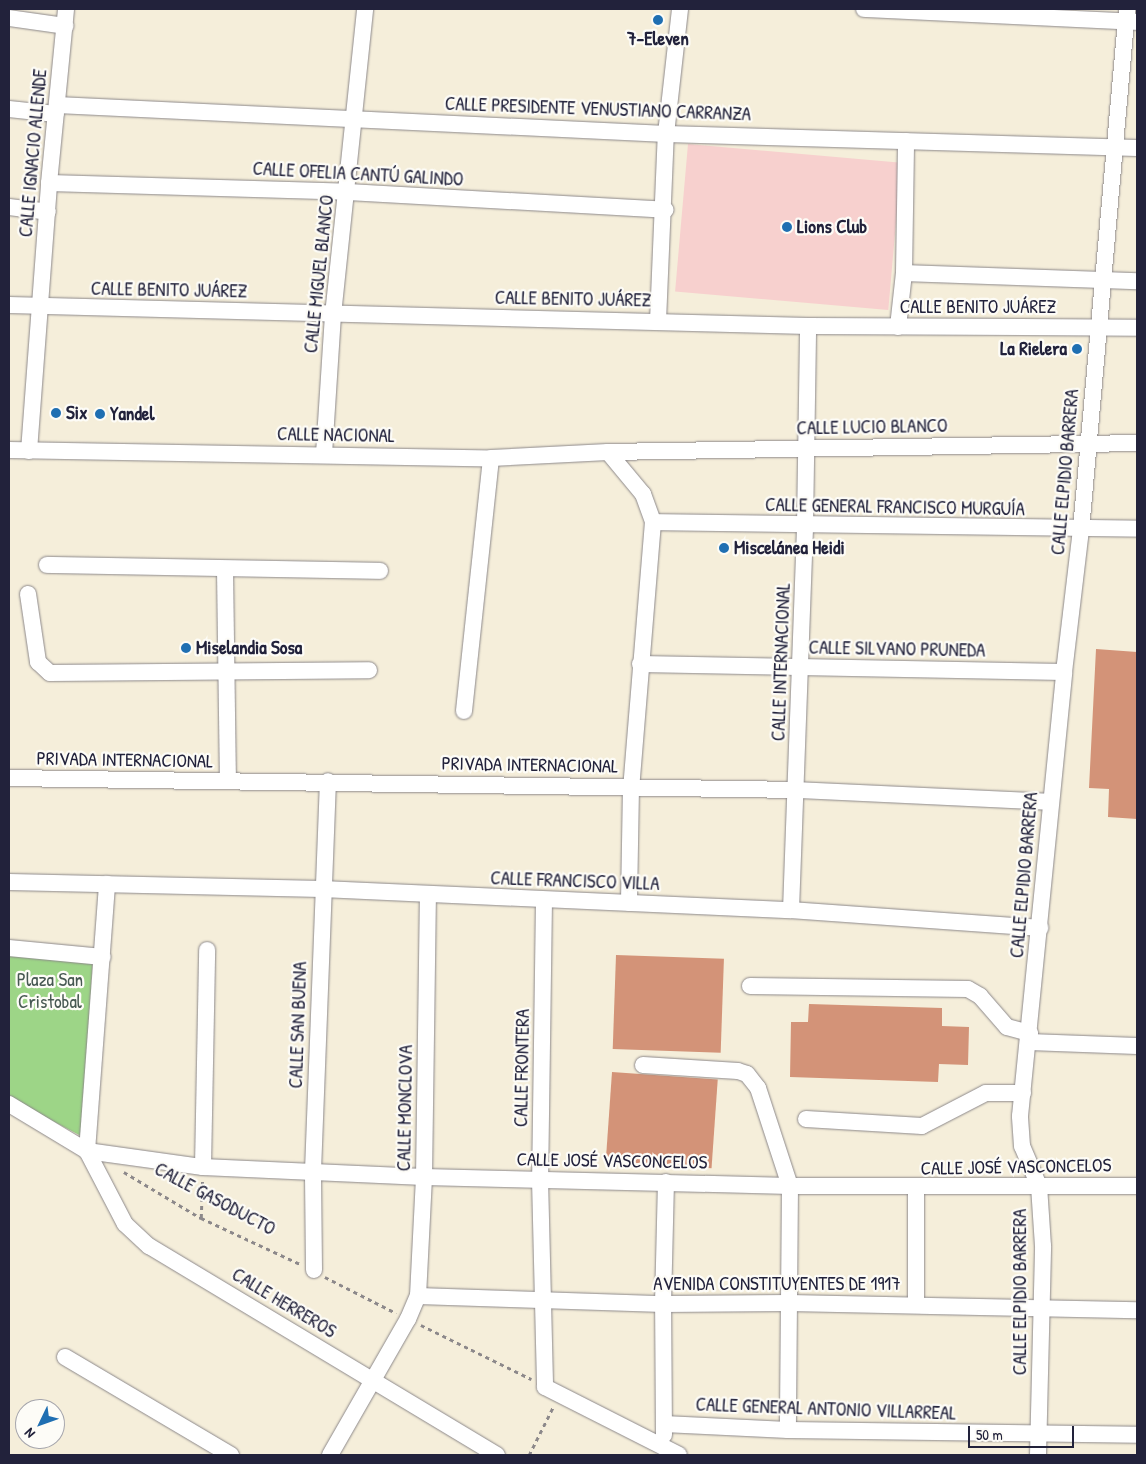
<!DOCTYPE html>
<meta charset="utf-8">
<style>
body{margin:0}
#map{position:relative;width:1146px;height:1464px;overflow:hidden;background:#f5eeda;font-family:"Patrick Hand",sans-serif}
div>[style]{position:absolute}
.built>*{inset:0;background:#f7d0ce;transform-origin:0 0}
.green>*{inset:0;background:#9dd587}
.building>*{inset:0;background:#d39378;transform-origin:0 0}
.path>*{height:2.5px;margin-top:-1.25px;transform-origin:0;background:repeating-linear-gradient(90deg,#8c888a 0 4px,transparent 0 8px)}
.roads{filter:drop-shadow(0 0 1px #8c888a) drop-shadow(0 0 1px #8c888a)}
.minor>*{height:16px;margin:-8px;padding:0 8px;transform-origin:8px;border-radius:8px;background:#fff}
.dots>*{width:14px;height:14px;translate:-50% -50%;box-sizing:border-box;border:2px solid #fdfcf7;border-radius:50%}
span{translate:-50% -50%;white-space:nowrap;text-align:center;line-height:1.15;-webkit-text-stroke:4.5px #fdfcf7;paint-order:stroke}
.poi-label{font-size:19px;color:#22223b;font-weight:700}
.left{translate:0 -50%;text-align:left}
.right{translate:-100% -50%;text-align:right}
.street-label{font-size:19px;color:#22223b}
.park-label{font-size:19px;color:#475852}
.frame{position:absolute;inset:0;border:10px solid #22223b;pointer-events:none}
.north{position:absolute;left:15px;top:1399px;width:50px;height:50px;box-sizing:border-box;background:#fdfcf7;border:1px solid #a5a5ac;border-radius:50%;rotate:228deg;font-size:14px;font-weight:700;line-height:20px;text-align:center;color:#22223b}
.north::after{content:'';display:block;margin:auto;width:18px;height:22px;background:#1f6fb2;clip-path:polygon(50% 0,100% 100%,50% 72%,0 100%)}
.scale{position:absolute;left:968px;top:1426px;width:106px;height:22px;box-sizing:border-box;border:2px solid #22223b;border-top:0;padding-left:6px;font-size:15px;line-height:18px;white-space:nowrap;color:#22223b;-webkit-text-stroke:4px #fdfcf7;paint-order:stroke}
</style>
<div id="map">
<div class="built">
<i style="left:688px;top:144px;width:214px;height:148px;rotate:5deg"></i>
</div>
<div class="green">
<i style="clip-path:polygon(9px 943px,93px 954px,83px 1137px,9px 1098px)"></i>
</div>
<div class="building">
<i style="clip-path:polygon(1096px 649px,1137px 652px,1137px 819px,1108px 817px,1109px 789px,1089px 788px)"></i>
<i style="left:616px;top:955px;width:108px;height:94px;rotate:2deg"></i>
<i style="clip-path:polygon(809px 1004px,942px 1008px,942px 1026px,969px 1027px,968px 1065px,939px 1064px,938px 1082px,790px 1077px,791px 1022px,808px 1022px)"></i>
<i style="left:612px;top:1072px;width:106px;height:89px;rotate:4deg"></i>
</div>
<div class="path">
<i style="left:124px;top:1172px;width:90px;rotate:30.9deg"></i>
<i style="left:201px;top:1218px;width:109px;rotate:24.9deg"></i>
<i style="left:201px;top:1218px;width:37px;rotate:-88deg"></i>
<i style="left:325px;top:1277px;width:80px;rotate:26.9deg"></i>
<i style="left:421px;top:1325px;width:123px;rotate:26.1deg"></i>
<i style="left:529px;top:1455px;width:54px;rotate:-63.4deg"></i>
</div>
<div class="roads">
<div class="minor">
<i style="left:864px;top:9px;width:273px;rotate:2.7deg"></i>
<i style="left:9px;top:18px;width:57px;rotate:8.1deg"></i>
<i style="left:57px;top:105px;width:610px;rotate:2.73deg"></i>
<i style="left:666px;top:134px;width:471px;rotate:1.7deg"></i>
<i style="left:9px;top:109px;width:47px;rotate:6.1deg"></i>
<i style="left:49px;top:183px;width:299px;rotate:1.7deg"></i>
<i style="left:348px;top:192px;width:318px;rotate:3.2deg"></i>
<i style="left:9px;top:207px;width:39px;rotate:7deg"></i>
<i style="left:904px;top:273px;width:233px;rotate:2deg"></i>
<i style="left:9px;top:305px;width:799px;rotate:1.51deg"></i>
<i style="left:808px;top:326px;width:329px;rotate:0.3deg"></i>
<i style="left:658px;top:321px;width:187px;rotate:-87.6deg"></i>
<i style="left:666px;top:134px;width:126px;rotate:-83.6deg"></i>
<i style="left:898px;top:327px;width:54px;rotate:-83.7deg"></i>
<i style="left:904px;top:273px;width:132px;rotate:-89.1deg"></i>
<i style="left:9px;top:450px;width:482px;rotate:1deg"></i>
<i style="left:491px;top:458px;width:117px;rotate:-2.9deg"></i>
<i style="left:608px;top:452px;width:55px;rotate:50.2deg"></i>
<i style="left:643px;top:494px;width:30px;rotate:70deg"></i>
<i style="left:653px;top:522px;width:266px;rotate:94.7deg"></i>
<i style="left:631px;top:787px;width:116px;rotate:91deg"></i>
<i style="left:29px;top:451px;width:269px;rotate:-85.7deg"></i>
<i style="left:49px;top:183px;width:175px;rotate:-84.4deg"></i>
<i style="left:608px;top:452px;width:529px;rotate:-0.97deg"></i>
<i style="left:324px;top:454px;width:139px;rotate:-86.3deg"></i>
<i style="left:333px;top:315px;width:308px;rotate:-84deg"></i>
<i style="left:653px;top:522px;width:484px;rotate:0.8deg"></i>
<i style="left:47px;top:565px;width:333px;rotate:1deg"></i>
<i style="left:225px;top:570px;width:211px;rotate:89.2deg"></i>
<i style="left:28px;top:594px;width:69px;rotate:81.6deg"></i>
<i style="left:38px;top:662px;width:16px;rotate:43deg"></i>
<i style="left:50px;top:673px;width:319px;rotate:-0.5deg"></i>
<i style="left:640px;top:664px;width:424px;rotate:1.1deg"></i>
<i style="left:464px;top:711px;width:254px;rotate:-83.9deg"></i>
<i style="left:9px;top:778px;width:788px;rotate:0.87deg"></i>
<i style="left:797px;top:790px;width:254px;rotate:2.7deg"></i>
<i style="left:9px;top:882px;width:313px;rotate:1.3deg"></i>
<i style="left:322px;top:889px;width:469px;rotate:2.6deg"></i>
<i style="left:791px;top:910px;width:250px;rotate:4.1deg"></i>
<i style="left:544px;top:900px;width:279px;rotate:90.8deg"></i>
<i style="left:540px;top:1179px;width:208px;rotate:88.6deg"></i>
<i style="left:545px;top:1387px;width:150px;rotate:26.9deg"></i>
<i style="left:791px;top:910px;width:385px;rotate:-87.9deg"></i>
<i style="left:805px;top:525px;width:199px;rotate:-89.1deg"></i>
<i style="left:9px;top:948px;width:94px;rotate:5.5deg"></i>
<i style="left:750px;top:986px;width:218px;rotate:0.8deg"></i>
<i style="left:968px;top:989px;width:14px;rotate:30deg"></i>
<i style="left:980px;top:996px;width:41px;rotate:48.9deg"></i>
<i style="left:1007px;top:1027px;width:24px;rotate:15deg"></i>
<i style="left:1029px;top:1042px;width:108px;rotate:2.1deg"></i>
<i style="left:643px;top:1065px;width:95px;rotate:3.6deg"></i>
<i style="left:738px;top:1071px;width:9px;rotate:18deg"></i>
<i style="left:747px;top:1074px;width:18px;rotate:52deg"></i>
<i style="left:758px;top:1088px;width:103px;rotate:71.9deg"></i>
<i style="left:790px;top:1186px;width:244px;rotate:90.5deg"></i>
<i style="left:9px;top:1104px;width:91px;rotate:31.1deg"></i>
<i style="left:87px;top:1151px;width:117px;rotate:7.9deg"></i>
<i style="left:203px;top:1167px;width:221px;rotate:2.6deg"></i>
<i style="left:424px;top:1177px;width:366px;rotate:1.4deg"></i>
<i style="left:790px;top:1186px;width:347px"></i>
<i style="left:806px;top:1119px;width:116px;rotate:3.5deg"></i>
<i style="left:922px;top:1126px;width:72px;rotate:-27.3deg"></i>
<i style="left:986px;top:1093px;width:37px"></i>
<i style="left:87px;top:1151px;width:82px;rotate:62.5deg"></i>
<i style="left:125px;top:1224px;width:33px;rotate:43deg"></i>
<i style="left:149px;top:1246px;width:406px;rotate:31deg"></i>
<i style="left:87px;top:1151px;width:268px;rotate:-85.7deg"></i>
<i style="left:203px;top:1167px;width:217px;rotate:-88.9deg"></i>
<i style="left:916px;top:1188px;width:117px;rotate:90deg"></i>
<i style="left:314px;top:1270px;width:99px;rotate:-90.6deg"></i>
<i style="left:313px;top:1171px;width:390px;rotate:-87.8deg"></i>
<i style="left:418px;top:1296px;width:245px;rotate:1.9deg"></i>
<i style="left:663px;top:1304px;width:126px;rotate:-0.5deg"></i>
<i style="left:789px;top:1303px;width:348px;rotate:1.2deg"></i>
<i style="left:65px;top:1357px;width:193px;rotate:30.6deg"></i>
<i style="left:664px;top:1424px;width:124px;rotate:2.8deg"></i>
<i style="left:788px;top:1430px;width:349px;rotate:0.8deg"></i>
<i style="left:664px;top:1435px;width:131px;rotate:-90.4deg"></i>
<i style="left:663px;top:1304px;width:122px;rotate:-88.6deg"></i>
<i style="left:330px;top:1455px;width:157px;rotate:-60.2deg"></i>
<i style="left:408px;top:1319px;width:25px;rotate:-67deg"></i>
<i style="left:418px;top:1296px;width:119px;rotate:-87.1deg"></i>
<i style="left:424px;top:1177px;width:282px;rotate:-89.2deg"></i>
<i style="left:1038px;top:1455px;width:209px;rotate:-88.6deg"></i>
<i style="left:1043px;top:1246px;width:60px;rotate:-93.8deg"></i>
<i style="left:1039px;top:1186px;width:43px;rotate:-113deg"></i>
<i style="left:1022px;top:1146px;width:30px;rotate:-94deg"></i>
<i style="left:1020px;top:1116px;width:446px;rotate:-84.3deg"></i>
<i style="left:1064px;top:672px;width:143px;rotate:-83.2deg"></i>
<i style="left:1081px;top:530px;width:523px;rotate:-84.95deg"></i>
</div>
</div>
<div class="dots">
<i style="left:658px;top:20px;background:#1f6fb2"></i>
<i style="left:787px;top:227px;background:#1f6fb2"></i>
<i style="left:1077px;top:349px;background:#1f6fb2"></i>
<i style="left:56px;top:413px;background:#1f6fb2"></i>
<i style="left:100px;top:414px;background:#1f6fb2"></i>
<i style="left:724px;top:548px;background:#1f6fb2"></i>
<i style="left:186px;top:648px;background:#1f6fb2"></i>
</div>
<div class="poi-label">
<span style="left:658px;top:39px">7-Eleven</span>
<span class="left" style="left:797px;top:227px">Lions Club</span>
<span class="right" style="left:1067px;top:349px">La Rielera</span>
<span class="left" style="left:66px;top:413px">Six</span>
<span class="left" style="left:110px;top:414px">Yandel</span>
<span class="left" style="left:734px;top:548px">Miscelánea Heidi</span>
<span class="left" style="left:196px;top:648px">Miselandia Sosa</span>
</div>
<div class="street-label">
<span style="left:598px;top:109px;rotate:2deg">CALLE PRESIDENTE VENUSTIANO CARRANZA</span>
<span style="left:33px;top:153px;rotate:-85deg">CALLE IGNACIO ALLENDE</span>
<span style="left:358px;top:174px;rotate:3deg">CALLE OFELIA CANTÚ GALINDO</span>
<span style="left:319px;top:274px;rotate:-84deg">CALLE MIGUEL BLANCO</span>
<span style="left:169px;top:290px;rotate:1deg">CALLE BENITO JUÁREZ</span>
<span style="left:573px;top:299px;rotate:1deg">CALLE BENITO JUÁREZ</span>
<span style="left:978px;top:307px">CALLE BENITO JUÁREZ</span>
<span style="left:872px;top:427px;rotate:-1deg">CALLE LUCIO BLANCO</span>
<span style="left:336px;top:435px;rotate:1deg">CALLE NACIONAL</span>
<span style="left:1065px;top:472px;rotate:-85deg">CALLE ELPIDIO BARRERA</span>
<span style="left:895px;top:507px;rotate:1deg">CALLE GENERAL FRANCISCO MURGUÍA</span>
<span style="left:897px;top:649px;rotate:1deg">CALLE SILVANO PRUNEDA</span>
<span style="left:781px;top:662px;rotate:-88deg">CALLE INTERNACIONAL</span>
<span style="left:125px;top:760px;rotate:1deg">PRIVADA INTERNACIONAL</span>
<span style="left:530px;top:765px;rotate:1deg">PRIVADA INTERNACIONAL</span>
<span style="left:1024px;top:875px;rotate:-85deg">CALLE ELPIDIO BARRERA</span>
<span style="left:575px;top:881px;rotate:2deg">CALLE FRANCISCO VILLA</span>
<span style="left:298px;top:1025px;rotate:-88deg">CALLE SAN BUENA</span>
<span style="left:522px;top:1068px;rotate:-89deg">CALLE FRONTERA</span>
<span style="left:405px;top:1108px;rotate:-89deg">CALLE MONCLOVA</span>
<span style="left:612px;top:1161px;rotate:1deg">CALLE JOSÉ VASCONCELOS</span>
<span style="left:1016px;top:1167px;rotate:-1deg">CALLE JOSÉ VASCONCELOS</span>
<span style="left:215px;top:1199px;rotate:28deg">CALLE GASODUCTO</span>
<span style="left:777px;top:1284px">AVENIDA CONSTITUYENTES DE 1917</span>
<span style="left:1020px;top:1292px;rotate:-90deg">CALLE ELPIDIO BARRERA</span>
<span style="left:284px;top:1303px;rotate:31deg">CALLE HERREROS</span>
<span style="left:826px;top:1409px;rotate:2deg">CALLE GENERAL ANTONIO VILLARREAL</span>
</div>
<div class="park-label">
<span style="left:50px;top:991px">Plaza San<br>Cristobal</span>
</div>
<div class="frame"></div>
<div class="north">N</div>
<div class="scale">50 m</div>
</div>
